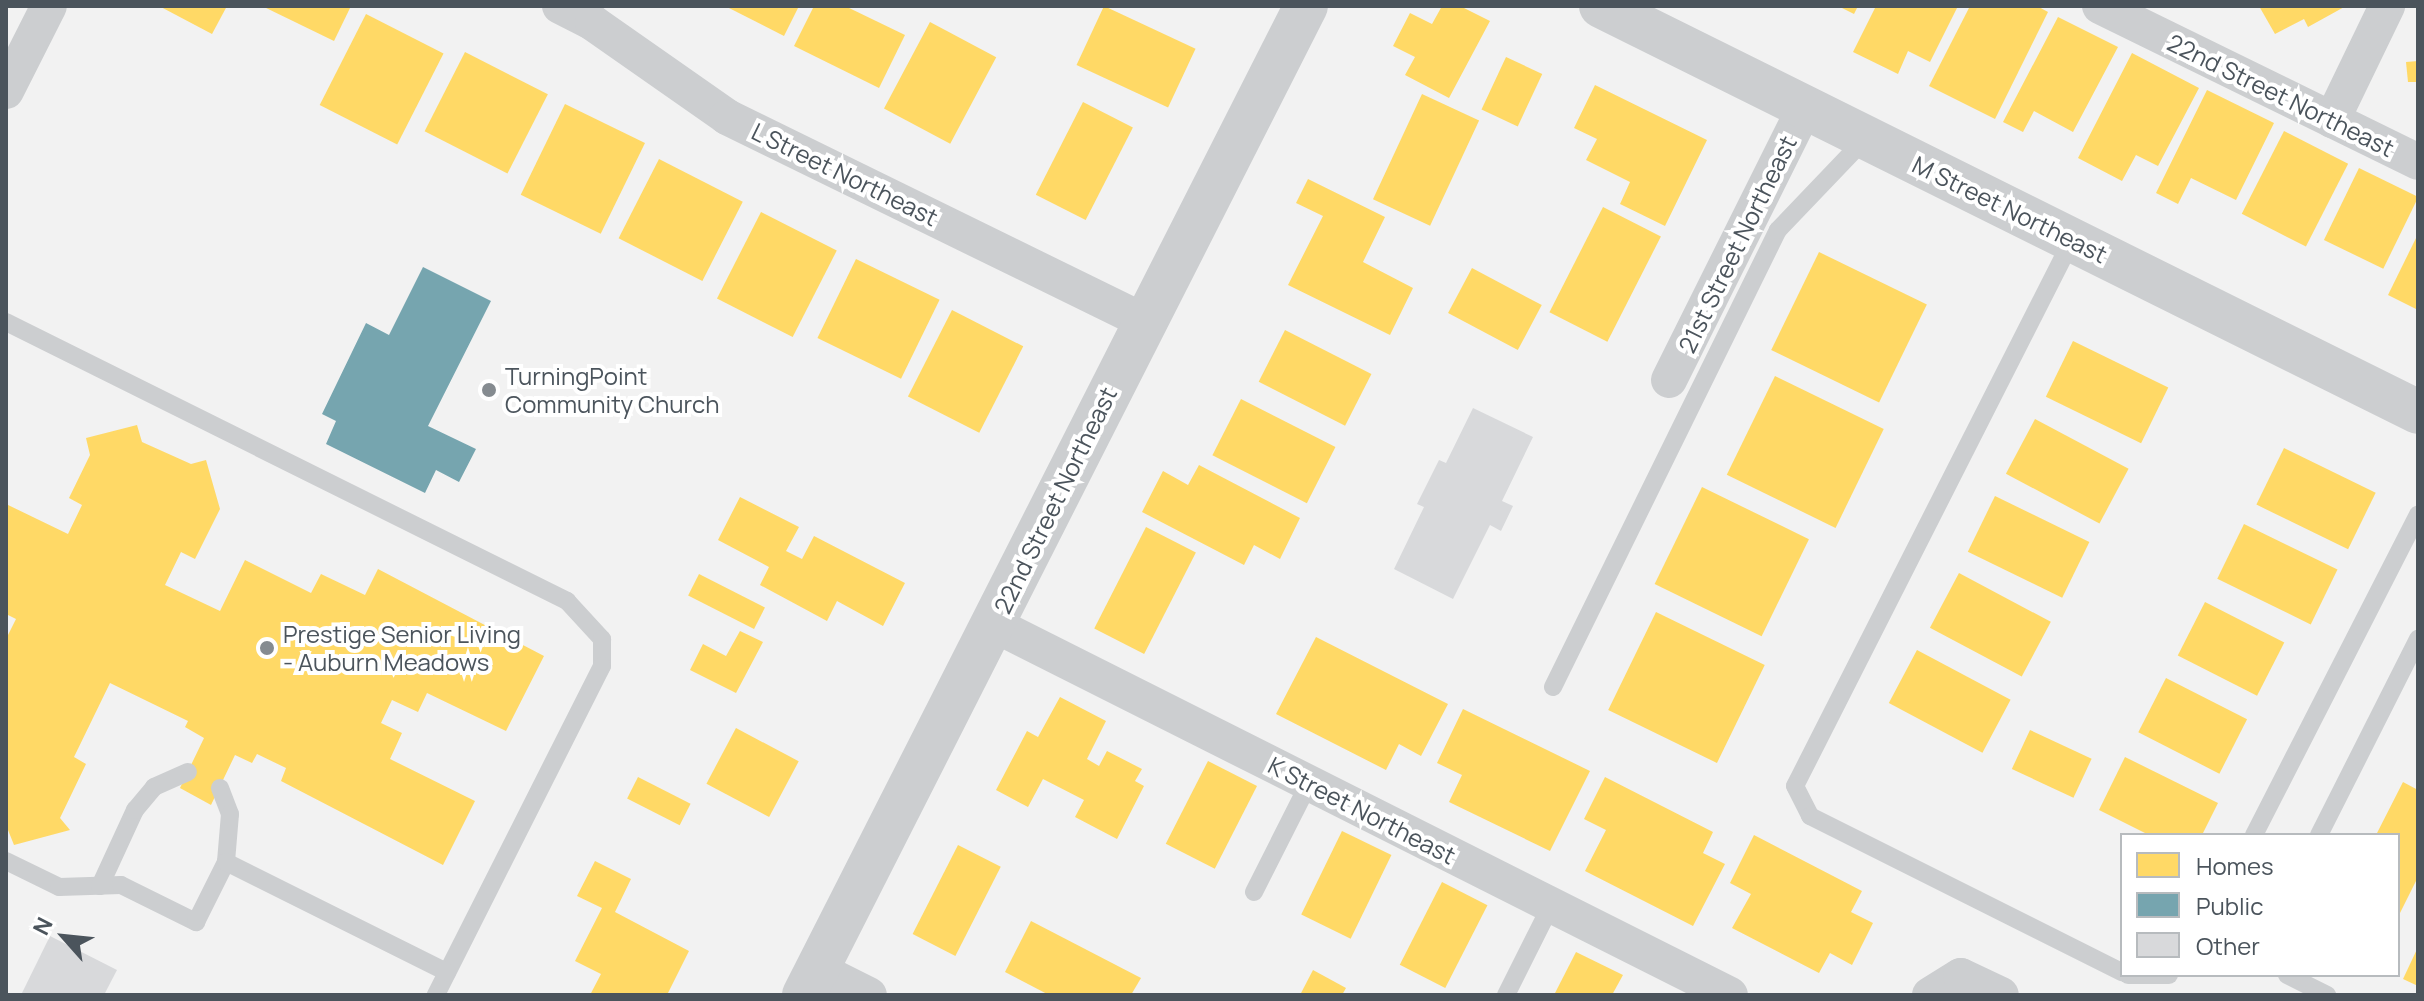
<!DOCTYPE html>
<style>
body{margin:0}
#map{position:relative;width:2424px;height:1001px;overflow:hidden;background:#f2f2f2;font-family:Manrope,sans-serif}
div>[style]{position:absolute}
.homes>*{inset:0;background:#ffd966;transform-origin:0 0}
.public>*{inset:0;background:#76a5af}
.building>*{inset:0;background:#d8d9db}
.service>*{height:18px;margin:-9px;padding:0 9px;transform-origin:9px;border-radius:9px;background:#ccced0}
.minor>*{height:36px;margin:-18px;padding:0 18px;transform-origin:18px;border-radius:18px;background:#ccced0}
.tertiary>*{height:44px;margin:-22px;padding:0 22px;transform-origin:22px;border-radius:22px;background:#ccced0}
.dots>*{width:22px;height:22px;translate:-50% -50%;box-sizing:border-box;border:4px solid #fff;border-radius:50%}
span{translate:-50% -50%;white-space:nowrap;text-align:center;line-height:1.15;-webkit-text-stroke:8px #fff;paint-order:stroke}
.street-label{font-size:24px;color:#4b545c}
.poi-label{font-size:24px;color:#4b545c}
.left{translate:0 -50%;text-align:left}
.frame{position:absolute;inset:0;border:8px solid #4b545c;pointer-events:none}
.legend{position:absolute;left:2120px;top:833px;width:280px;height:144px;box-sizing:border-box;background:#fff;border:2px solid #b7bbbe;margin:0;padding:10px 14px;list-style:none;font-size:24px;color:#4b545c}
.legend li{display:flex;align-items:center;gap:16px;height:40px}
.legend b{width:40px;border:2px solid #b7bbbe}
.north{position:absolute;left:24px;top:897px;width:80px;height:80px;-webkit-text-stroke:6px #fff;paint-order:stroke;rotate:297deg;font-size:22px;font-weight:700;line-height:32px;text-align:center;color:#4b545c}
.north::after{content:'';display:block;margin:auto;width:28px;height:36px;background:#4b545c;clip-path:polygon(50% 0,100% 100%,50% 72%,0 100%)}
</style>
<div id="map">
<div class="homes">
<i style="clip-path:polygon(159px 6px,227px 6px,212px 34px)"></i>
<i style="clip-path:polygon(262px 6px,351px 6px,334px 41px)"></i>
<i style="clip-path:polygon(725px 6px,799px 6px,784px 36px)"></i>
<i style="clip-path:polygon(814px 6px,845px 6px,905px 35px,879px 88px,794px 46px)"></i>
<i style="left:1104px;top:6px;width:101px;height:65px;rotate:25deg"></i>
<i style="clip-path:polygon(1442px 6px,1460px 6px,1490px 21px,1449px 98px,1405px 75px,1415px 57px,1393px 46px,1410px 13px,1432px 24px)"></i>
<i style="clip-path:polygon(1838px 6px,1858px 6px,1854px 14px)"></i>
<i style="clip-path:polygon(1876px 6px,1958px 6px,1930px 62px,1908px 51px,1898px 74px,1853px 52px)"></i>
<i style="clip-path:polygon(1970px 6px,2037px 6px,2048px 12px,1995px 119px,1929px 86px)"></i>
<i style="clip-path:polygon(2259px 6px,2346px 6px,2308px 27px,2304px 19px,2275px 34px)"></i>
<i style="left:366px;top:14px;width:87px;height:102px;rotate:27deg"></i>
<i style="clip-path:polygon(2058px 17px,2118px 47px,2073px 132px,2034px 111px,2023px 132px,2003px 122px)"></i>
<i style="left:930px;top:22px;width:75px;height:98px;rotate:28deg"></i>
<i style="left:465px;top:52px;width:93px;height:89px;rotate:27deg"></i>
<i style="clip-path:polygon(2132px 53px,2199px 88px,2158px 166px,2136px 155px,2122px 181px,2078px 158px)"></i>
<i style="left:1506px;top:57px;width:40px;height:58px;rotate:25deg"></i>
<i style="clip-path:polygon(2418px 61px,2418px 82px,2408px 82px,2406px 62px)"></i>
<i style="clip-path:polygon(1595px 85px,1707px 140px,1665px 226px,1620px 204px,1630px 182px,1586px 160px,1597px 139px,1574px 128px)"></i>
<i style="clip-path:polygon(2207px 90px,2274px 123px,2236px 200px,2191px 178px,2178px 204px,2156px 193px)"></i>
<i style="left:1422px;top:94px;width:63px;height:116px;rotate:25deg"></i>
<i style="left:1083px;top:102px;width:56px;height:104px;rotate:27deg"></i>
<i style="left:565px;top:104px;width:89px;height:101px;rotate:26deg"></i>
<i style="left:2284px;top:131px;width:72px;height:93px;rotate:27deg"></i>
<i style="left:659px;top:159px;width:94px;height:89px;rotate:27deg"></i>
<i style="left:2359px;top:168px;width:66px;height:80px;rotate:26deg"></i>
<i style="clip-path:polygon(1308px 179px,1385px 217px,1363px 262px,1413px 288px,1390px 335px,1288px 285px,1323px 216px,1296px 203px)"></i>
<i style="left:1603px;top:207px;width:65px;height:118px;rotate:27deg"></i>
<i style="left:761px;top:212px;width:85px;height:97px;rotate:27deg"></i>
<i style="clip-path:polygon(2418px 234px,2418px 310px,2388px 295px)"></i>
<i style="left:1819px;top:252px;width:120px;height:109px;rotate:26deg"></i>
<i style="left:856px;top:259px;width:93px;height:88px;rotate:26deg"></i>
<i style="left:1472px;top:268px;width:79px;height:51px;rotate:28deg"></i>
<i style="left:952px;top:310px;width:80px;height:97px;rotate:27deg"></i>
<i style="left:1285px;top:330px;width:97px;height:58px;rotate:27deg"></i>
<i style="left:2073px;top:341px;width:106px;height:62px;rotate:26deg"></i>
<i style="left:1775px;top:376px;width:121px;height:110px;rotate:26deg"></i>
<i style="left:1241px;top:399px;width:106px;height:63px;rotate:27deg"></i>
<i style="left:2035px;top:419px;width:106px;height:62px;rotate:28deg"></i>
<i style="clip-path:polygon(137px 425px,142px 442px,191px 464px,206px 460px,220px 509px,195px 559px,181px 552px,165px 585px,220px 611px,245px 560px,311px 593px,321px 574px,365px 595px,378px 569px,544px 656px,506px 731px,427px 693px,418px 712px,392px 700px,381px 723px,402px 733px,390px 759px,475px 801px,443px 865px,281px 781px,286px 768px,257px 754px,252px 763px,235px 755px,211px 805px,180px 788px,204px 738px,185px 727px,188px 721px,110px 683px,74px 757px,86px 764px,60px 818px,70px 830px,14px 845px,6px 825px,6px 639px,16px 619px,6px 614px,6px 504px,68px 534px,82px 505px,69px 498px,90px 455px,86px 438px)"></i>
<i style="left:2284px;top:448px;width:102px;height:63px;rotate:26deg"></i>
<i style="clip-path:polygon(1199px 465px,1300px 518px,1280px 559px,1254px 545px,1244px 565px,1142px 512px,1163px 471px,1188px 485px)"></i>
<i style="left:1702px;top:487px;width:119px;height:108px;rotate:26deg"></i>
<i style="left:1995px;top:496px;width:105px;height:62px;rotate:26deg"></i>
<i style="clip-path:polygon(740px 497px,799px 527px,786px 551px,802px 559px,814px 536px,905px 583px,883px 626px,837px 601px,827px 621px,760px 585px,769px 567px,718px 540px)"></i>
<i style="left:2244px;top:524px;width:104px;height:61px;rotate:26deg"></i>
<i style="left:1146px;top:527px;width:56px;height:114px;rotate:27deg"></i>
<i style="left:1959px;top:573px;width:104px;height:62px;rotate:28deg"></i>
<i style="left:699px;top:574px;width:74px;height:24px;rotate:27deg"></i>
<i style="left:2205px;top:602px;width:89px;height:60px;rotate:27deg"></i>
<i style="left:1656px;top:612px;width:121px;height:109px;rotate:26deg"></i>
<i style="clip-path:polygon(740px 631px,763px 642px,736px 693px,690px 670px,703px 644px,726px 656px)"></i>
<i style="clip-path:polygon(1316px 637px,1448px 704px,1421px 756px,1399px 744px,1386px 770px,1276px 714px)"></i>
<i style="left:1917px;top:650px;width:106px;height:60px;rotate:28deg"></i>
<i style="left:2166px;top:678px;width:91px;height:61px;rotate:27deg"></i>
<i style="clip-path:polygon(1060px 697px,1106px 721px,1087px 759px,1099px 766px,1107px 751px,1142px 769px,1135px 781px,1144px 786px,1117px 839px,1075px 817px,1084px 800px,1043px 779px,1028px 807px,996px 790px,1027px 731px,1038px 737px)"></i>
<i style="clip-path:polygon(1463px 709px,1590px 771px,1550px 851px,1449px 802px,1462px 775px,1437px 763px)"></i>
<i style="left:736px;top:728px;width:71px;height:63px;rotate:28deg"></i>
<i style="left:2030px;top:730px;width:68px;height:43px;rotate:25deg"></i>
<i style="clip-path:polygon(2125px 757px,2218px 803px,2202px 835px,2149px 835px,2099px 810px)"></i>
<i style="left:1208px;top:761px;width:55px;height:93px;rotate:27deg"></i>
<i style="left:638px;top:777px;width:59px;height:24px;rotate:27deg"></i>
<i style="clip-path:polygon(1605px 777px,1713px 832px,1703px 853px,1725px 864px,1693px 926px,1585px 871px,1606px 830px,1584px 819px)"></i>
<i style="clip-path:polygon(2403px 782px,2418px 790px,2418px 877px,2398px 917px,2398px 835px,2376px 835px)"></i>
<i style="left:1342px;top:831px;width:55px;height:93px;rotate:26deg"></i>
<i style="clip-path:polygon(1754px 835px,1862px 891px,1851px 912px,1873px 923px,1852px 965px,1830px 953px,1819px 973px,1732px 928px,1751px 894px,1730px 883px)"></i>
<i style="left:958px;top:845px;width:48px;height:100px;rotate:27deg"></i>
<i style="clip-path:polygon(595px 861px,631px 879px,615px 912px,689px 951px,667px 995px,590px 995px,601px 974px,575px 961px,602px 908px,577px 896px)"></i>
<i style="left:1442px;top:882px;width:51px;height:93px;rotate:27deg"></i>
<i style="clip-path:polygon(1031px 921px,1141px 978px,1131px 995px,1049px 995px,1005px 972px)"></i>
<i style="clip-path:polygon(2418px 947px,2418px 986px,2403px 979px)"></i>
<i style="clip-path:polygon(1576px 952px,1623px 975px,1612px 995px,1554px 995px)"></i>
<i style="clip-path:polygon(1313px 970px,1346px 988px,1342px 995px,1300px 995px)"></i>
</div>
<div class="public">
<i style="clip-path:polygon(423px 267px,491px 301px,428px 426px,476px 449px,459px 482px,436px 470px,425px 493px,326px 444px,336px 421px,322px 414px,366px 323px,389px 335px)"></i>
</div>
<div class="building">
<i style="clip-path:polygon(1473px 408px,1533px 437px,1502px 501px,1513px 506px,1501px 531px,1490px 525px,1453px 599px,1394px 569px,1424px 507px,1417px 504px,1439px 460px,1446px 463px)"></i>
<i style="clip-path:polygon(50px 936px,117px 970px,104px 995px,21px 995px)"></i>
</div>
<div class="service">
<i style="left:2072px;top:240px;width:612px;rotate:116.9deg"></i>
<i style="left:1795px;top:786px;width:34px;rotate:63deg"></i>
<i style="left:1810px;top:816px;width:349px;rotate:26.6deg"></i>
<i style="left:6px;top:322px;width:627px;rotate:26.44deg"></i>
<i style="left:567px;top:601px;width:52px;rotate:47.4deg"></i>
<i style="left:602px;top:639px;width:27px;rotate:90deg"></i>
<i style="left:602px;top:666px;width:369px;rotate:116.8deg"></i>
<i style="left:1553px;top:687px;width:509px;rotate:-63.79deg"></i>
<i style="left:1778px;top:230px;width:127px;rotate:-46.3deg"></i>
<i style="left:220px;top:788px;width:28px;rotate:69deg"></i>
<i style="left:230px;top:814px;width:48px;rotate:94.8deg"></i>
<i style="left:2254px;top:835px;width:360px;rotate:-62.9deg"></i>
<i style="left:2319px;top:835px;width:220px;rotate:-63.2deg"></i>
<i style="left:6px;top:861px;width:59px;rotate:26.1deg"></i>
<i style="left:59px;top:887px;width:62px;rotate:-1.8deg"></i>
<i style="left:121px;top:885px;width:84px;rotate:26.3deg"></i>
<i style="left:196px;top:922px;width:67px;rotate:-63.4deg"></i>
<i style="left:226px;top:862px;width:247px;rotate:26.5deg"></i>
<i style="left:100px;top:886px;width:84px;rotate:-65.3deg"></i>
<i style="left:135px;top:810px;width:30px;rotate:-50deg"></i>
<i style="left:154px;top:787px;width:37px;rotate:-24deg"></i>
<i style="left:1254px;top:892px;width:122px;rotate:-63.2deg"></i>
<i style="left:2128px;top:975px;width:41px"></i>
<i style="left:2287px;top:975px;width:45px;rotate:26.6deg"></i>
<i style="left:1506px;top:995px;width:101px;rotate:-63.4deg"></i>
</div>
<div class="minor">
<i style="left:560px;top:6px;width:37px;rotate:27deg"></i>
<i style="left:593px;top:23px;width:164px;rotate:35deg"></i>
<i style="left:727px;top:117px;width:463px;rotate:26.1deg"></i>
<i style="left:2100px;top:6px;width:354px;rotate:26.1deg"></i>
<i style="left:6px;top:91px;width:95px;rotate:-63.2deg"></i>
<i style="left:2332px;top:120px;width:127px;rotate:-64.2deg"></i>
<i style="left:1669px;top:380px;width:305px;rotate:-63.5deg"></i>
<i style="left:993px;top:624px;width:825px;rotate:26.72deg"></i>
<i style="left:817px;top:969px;width:58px;rotate:26.6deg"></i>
<i style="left:1930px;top:995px;width:36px;rotate:-32deg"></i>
<i style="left:1961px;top:976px;width:44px;rotate:25.4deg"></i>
</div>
<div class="tertiary">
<i style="left:1601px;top:6px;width:912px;rotate:26.42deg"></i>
<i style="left:804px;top:995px;width:1109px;rotate:-63.09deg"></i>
</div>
<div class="dots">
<i style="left:489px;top:390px;background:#858b90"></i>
<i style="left:267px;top:648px;background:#858b90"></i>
</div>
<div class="street-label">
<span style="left:2281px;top:95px;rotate:26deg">22nd Street Northeast</span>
<span style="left:845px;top:174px;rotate:26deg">L Street Northeast</span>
<span style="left:2010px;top:209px;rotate:26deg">M Street Northeast</span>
<span style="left:1737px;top:244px;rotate:-64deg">21st Street Northeast</span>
<span style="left:1055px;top:500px;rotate:-64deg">22nd Street Northeast</span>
<span style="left:1362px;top:810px;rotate:27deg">K Street Northeast</span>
</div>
<div class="poi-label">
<span class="left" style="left:505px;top:390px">TurningPoint<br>Community Church</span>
<span class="left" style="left:283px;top:648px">Prestige Senior Living<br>- Auburn Meadows</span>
</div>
<div class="frame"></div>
<ul class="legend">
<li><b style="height:22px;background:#ffd966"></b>Homes</li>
<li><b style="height:22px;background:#76a5af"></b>Public</li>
<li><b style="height:22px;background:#d8d9db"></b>Other</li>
</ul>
<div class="north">N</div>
</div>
